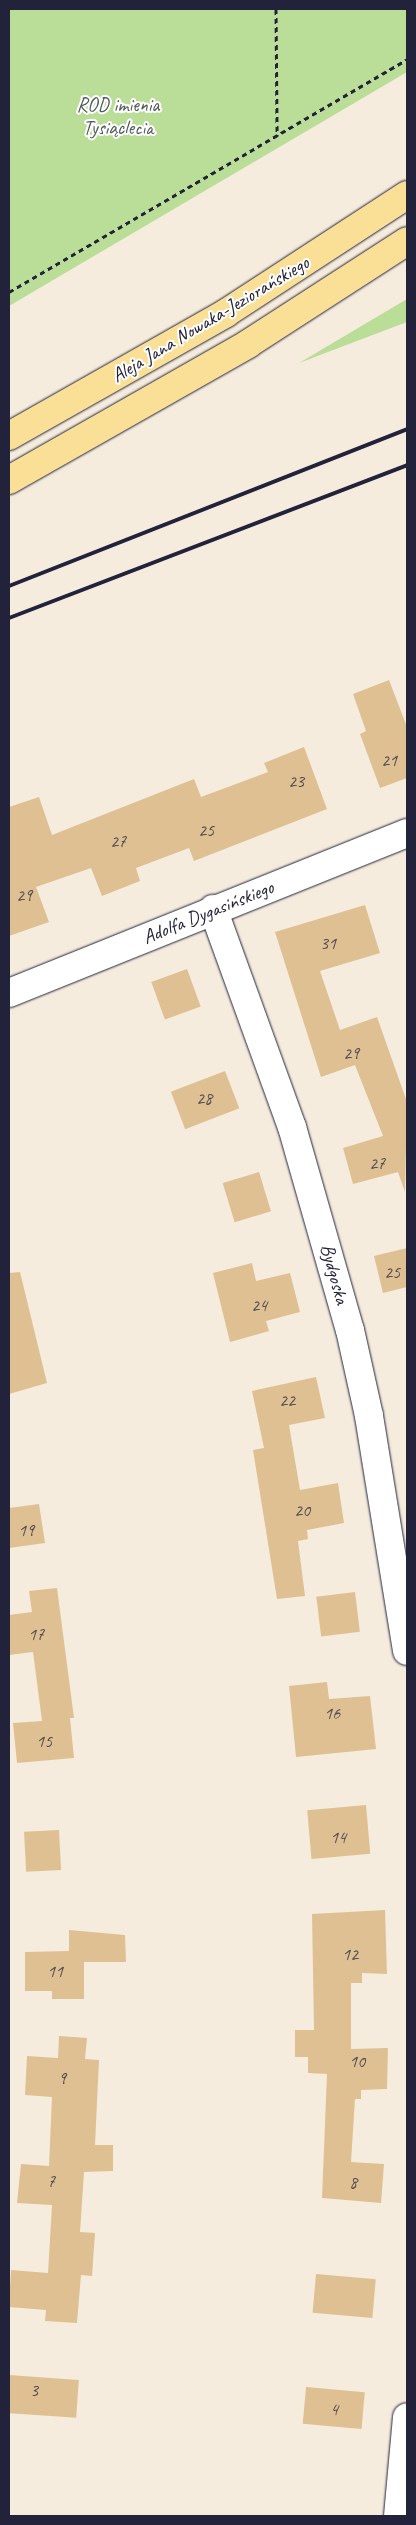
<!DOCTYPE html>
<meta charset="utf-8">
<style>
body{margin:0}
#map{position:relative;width:416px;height:2525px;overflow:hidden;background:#f5ecde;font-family:Caveat,sans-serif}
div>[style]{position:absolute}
.green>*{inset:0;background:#badd97}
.building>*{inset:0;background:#dfc092;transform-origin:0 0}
.path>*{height:3px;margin-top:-1.5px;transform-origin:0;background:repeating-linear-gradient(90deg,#22223b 0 5px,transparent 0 9px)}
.roads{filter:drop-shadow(0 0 1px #22223b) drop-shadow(0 0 1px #22223b)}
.street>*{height:28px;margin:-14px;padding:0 14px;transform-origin:14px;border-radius:14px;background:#fff}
.primary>*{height:28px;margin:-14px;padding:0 14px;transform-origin:14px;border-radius:14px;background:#fadf96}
.rail>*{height:4px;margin:-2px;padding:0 2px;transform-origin:2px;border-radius:2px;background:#22223b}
span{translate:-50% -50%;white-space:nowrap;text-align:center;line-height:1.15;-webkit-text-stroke:4px #fff;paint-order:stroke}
.number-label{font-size:18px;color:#514a51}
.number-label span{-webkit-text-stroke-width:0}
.park-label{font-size:20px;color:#505a57}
.street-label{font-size:20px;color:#22223b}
.frame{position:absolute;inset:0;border:10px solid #22223b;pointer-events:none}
</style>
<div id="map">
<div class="green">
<i style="clip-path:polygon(9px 9px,407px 9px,407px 72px,9px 306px)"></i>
<i style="clip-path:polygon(407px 299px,407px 322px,299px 363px)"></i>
</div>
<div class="building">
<i style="clip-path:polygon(389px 680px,407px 727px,407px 778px,380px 788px,360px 734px,366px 731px,353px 694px)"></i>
<i style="clip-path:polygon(304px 747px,327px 809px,194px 861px,189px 848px,136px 868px,140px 881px,102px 896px,91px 868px,36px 887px,49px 922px,9px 936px,9px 807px,39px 797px,52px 835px,194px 779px,201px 797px,268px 772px,264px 763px)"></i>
<i style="clip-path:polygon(365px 905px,380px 953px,320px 971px,340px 1030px,377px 1017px,407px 1102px,405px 1192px,398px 1172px,353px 1184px,343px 1148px,383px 1136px,355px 1065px,321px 1077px,275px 932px)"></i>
<i style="left:187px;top:969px;width:40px;height:38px;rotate:70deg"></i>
<i style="left:225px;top:1071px;width:40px;height:58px;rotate:69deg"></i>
<i style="left:259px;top:1172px;width:41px;height:38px;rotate:73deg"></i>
<i style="clip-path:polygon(407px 1248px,407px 1287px,383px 1293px,374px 1256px)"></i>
<i style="clip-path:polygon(252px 1263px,256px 1281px,290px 1273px,300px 1312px,266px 1321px,269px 1331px,230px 1342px,213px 1273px)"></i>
<i style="clip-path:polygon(20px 1272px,47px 1383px,9px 1394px,9px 1273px)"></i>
<i style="clip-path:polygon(316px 1377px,325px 1418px,289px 1425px,300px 1490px,338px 1483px,344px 1523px,307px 1530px,308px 1539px,298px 1541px,305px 1596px,277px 1599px,253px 1450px,264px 1448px,252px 1391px)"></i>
<i style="clip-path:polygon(39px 1504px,45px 1543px,9px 1548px,9px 1508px)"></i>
<i style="clip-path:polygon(57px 1588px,74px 1718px,70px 1718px,74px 1758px,17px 1763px,13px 1723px,42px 1721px,33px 1652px,9px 1655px,9px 1615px,32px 1612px,29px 1591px)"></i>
<i style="left:355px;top:1592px;width:40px;height:39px;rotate:83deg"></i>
<i style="clip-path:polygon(327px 1682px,329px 1699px,370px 1696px,376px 1749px,296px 1757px,289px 1686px)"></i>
<i style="left:366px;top:1805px;width:49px;height:59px;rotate:85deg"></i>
<i style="left:59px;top:1830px;width:40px;height:35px;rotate:87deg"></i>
<i style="clip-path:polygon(385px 1910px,387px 1974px,362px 1973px,362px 1983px,351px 1983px,351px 2049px,388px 2048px,387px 2089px,361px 2090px,361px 2099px,355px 2099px,351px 2162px,384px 2164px,381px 2203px,322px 2198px,327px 2074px,308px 2073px,308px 2057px,295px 2057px,295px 2030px,314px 2030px,312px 1914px)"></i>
<i style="clip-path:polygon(69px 1930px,125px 1935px,126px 1962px,84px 1962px,84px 1999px,52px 1999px,52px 1991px,25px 1991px,25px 1952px,69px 1951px)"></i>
<i style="clip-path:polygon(59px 2036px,87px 2038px,85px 2059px,99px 2060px,95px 2145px,113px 2145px,113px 2171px,84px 2172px,80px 2232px,95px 2233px,92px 2276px,81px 2275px,77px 2323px,45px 2321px,46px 2310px,9px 2307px,11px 2270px,48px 2273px,52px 2205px,17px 2203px,21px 2164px,49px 2166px,52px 2097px,25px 2095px,27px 2056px,58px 2058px)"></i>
<i style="left:316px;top:2274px;width:60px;height:39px;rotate:5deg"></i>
<i style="left:9px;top:2375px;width:70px;height:38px;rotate:4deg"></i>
<i style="left:306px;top:2387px;width:59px;height:37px;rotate:5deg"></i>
</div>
<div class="path">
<i style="left:276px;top:9px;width:127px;rotate:89.5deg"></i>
<i style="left:9px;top:292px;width:461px;rotate:-30.3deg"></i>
</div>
<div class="roads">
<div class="street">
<i style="left:213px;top:909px;width:232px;rotate:70.1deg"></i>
<i style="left:292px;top:1127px;width:211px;rotate:74.1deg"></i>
<i style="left:350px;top:1330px;width:88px;rotate:77.5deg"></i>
<i style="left:369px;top:1416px;width:238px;rotate:80.8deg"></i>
<i style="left:9px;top:993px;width:429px;rotate:-21.9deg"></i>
<i style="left:398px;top:2516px;width:99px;rotate:-84.8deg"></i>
</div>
<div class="primary">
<i style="left:9px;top:436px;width:249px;rotate:-29.5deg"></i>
<i style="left:226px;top:313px;width:216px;rotate:-33.1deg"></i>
<i style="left:9px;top:480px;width:275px;rotate:-29.6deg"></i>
<i style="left:248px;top:344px;width:189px;rotate:-32.9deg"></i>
</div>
</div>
<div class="rail">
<i style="left:9px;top:586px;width:428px;rotate:-21.5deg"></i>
<i style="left:9px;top:618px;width:426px;rotate:-21deg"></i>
</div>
<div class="number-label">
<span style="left:389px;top:760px">21</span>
<span style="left:296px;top:781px">23</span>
<span style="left:206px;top:830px">25</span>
<span style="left:118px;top:841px">27</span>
<span style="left:24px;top:895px">29</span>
<span style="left:328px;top:943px">31</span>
<span style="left:351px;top:1053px">29</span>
<span style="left:204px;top:1098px">28</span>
<span style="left:377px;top:1163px">27</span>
<span style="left:392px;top:1272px">25</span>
<span style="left:259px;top:1305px">24</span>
<span style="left:287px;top:1400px">22</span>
<span style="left:302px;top:1510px">20</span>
<span style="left:26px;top:1530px">19</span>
<span style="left:36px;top:1634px">17</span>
<span style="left:332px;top:1713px">16</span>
<span style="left:44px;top:1741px">15</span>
<span style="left:338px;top:1837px">14</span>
<span style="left:350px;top:1954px">12</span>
<span style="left:55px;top:1971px">11</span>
<span style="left:357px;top:2061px">10</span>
<span style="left:62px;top:2078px">9</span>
<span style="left:51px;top:2181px">7</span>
<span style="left:353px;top:2182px">8</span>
<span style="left:34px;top:2390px">3</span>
<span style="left:334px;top:2409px">4</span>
</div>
<div class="park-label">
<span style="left:118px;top:116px">ROD imienia<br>Tysiąclecia</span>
</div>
<div class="street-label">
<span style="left:210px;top:319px;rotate:-31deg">Aleja Jana Nowaka-Jeziorańskiego</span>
<span style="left:208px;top:912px;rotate:-22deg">Adolfa Dygasińskiego</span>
<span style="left:335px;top:1274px;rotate:75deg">Bydgoska</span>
</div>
<div class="frame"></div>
</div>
